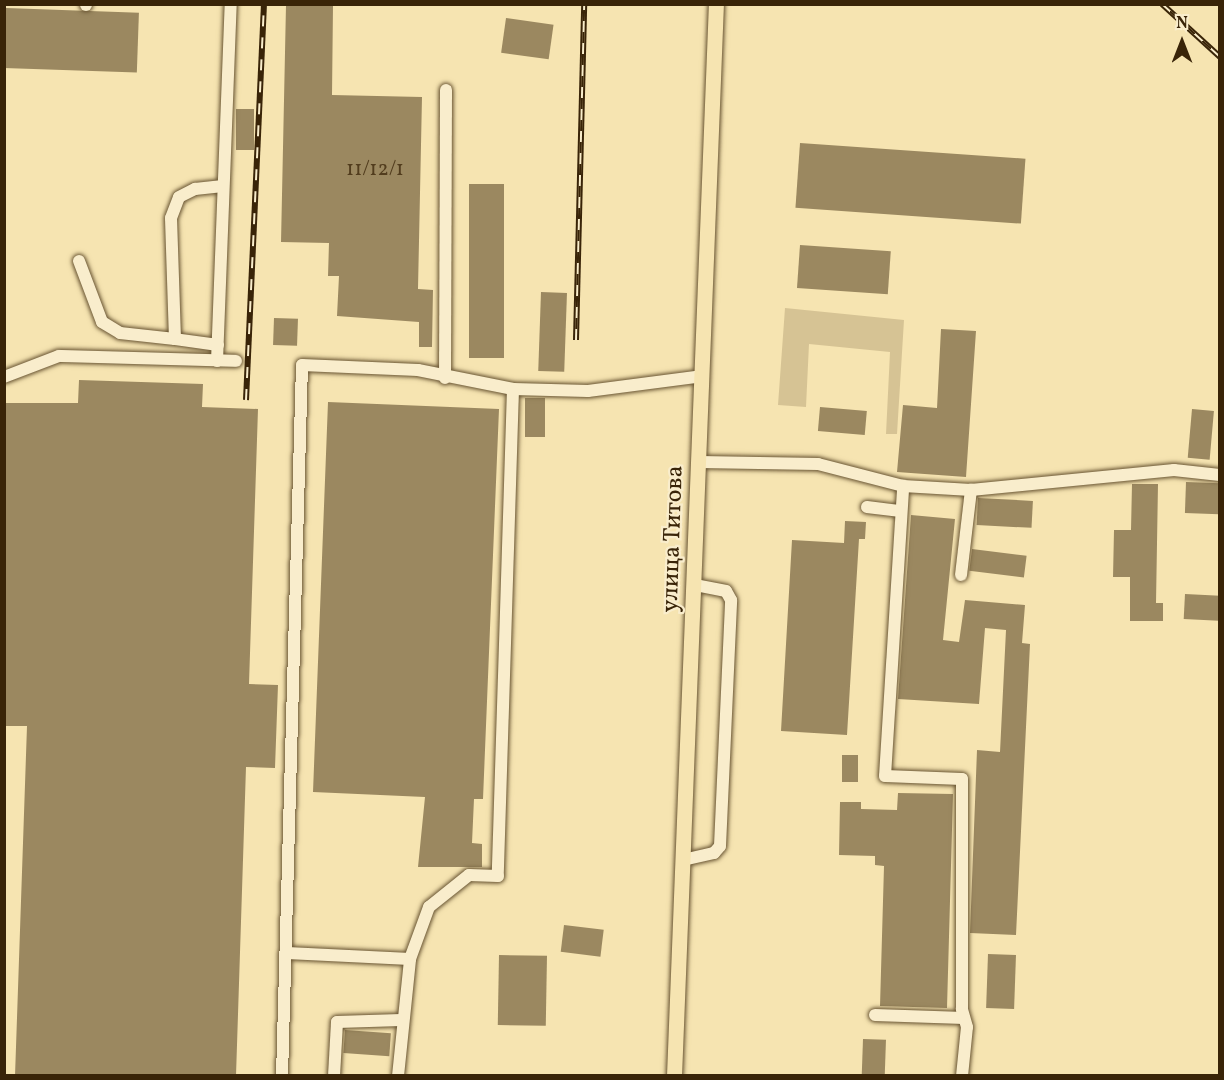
<!DOCTYPE html>
<meta charset="utf-8">
<style>
body{margin:0}
#map{position:relative;width:1224px;height:1080px;overflow:hidden;background:#f6e4b1;font-family:Vollkorn,serif}
div>[style]{position:absolute}
.green>*{inset:0;background:#d6c394}
.building>*{inset:0;background:#9b8860;transform-origin:0 0}
.roads{filter:drop-shadow(0 0 2px #685432) drop-shadow(0 0 2px #685432)}
.minor>*{height:12px;margin:-6px;padding:0 6px;transform-origin:6px;border-radius:6px;background:#f9edcc}
.major>*{height:15px;margin:-7.5px;padding:0 7.5px;transform-origin:7.5px;border-radius:7.5px;background:#f6e4b1}
.rail>*{height:6px;margin-top:-3px;transform-origin:0;background:repeating-linear-gradient(90deg,#f9edcc 0 11px,#392408 0 22px);box-sizing:border-box;border-block:2px solid #392408}
span{translate:-50% -50%;white-space:nowrap;text-align:center;line-height:1.15;-webkit-text-stroke:4.5px #f9edcc;paint-order:stroke}
.number-label{font-size:21px;color:#523d1e}
.number-label span{-webkit-text-stroke-width:0}
.street-label{font-size:24px;color:#392408}
.frame{position:absolute;inset:0;border:6px solid #392408;pointer-events:none}
.north{position:absolute;left:1152px;top:12px;width:60px;height:60px;-webkit-text-stroke:4px #f9edcc;paint-order:stroke;rotate:0deg;font-size:16px;font-weight:700;line-height:24px;text-align:center;color:#392408}
.north::after{content:'';display:block;margin:auto;width:21px;height:27px;background:#392408;clip-path:polygon(50% 0,100% 100%,50% 72%,0 100%)}
</style>
<div id="map">
<div class="green">
<i style="clip-path:polygon(785px 308px,904px 320px,897px 434px,886px 434px,890px 352px,809px 344px,806px 407px,778px 405px)"></i>
</div>
<div class="building">
<i style="clip-path:polygon(286px 5px,333px 6px,332px 95px,422px 97px,418px 289px,433px 290px,432px 347px,419px 347px,419px 322px,337px 316px,339px 276px,328px 276px,329px 243px,281px 242px)"></i>
<i style="left:6px;top:8px;width:133px;height:60px;rotate:2deg"></i>
<i style="left:506px;top:18px;width:48px;height:35px;rotate:8deg"></i>
<i style="left:236px;top:109px;width:18px;height:41px"></i>
<i style="left:800px;top:143px;width:226px;height:65px;rotate:4deg"></i>
<i style="left:469px;top:184px;width:35px;height:174px"></i>
<i style="left:800px;top:245px;width:91px;height:43px;rotate:4deg"></i>
<i style="left:541px;top:292px;width:26px;height:79px;rotate:2deg"></i>
<i style="left:274px;top:318px;width:24px;height:27px;rotate:2deg"></i>
<i style="clip-path:polygon(941px 329px,976px 331px,966px 477px,897px 472px,903px 405px,937px 408px)"></i>
<i style="clip-path:polygon(79px 380px,203px 384px,202px 407px,258px 409px,249px 684px,278px 685px,275px 768px,246px 767px,236px 1076px,15px 1076px,27px 726px,4px 726px,4px 403px,78px 403px)"></i>
<i style="left:525px;top:398px;width:20px;height:39px"></i>
<i style="clip-path:polygon(328px 402px,499px 409px,483px 799px,474px 799px,472px 843px,482px 844px,482px 867px,418px 867px,425px 797px,313px 792px)"></i>
<i style="left:820px;top:407px;width:47px;height:24px;rotate:5deg"></i>
<i style="left:1192px;top:409px;width:22px;height:49px;rotate:5deg"></i>
<i style="left:1186px;top:482px;width:34px;height:31px;rotate:2deg"></i>
<i style="clip-path:polygon(1132px 484px,1158px 484px,1156px 603px,1163px 603px,1163px 621px,1130px 621px,1130px 577px,1113px 577px,1114px 530px,1131px 530px)"></i>
<i style="left:978px;top:498px;width:55px;height:27px;rotate:3deg"></i>
<i style="clip-path:polygon(911px 515px,955px 519px,943px 640px,959px 642px,965px 600px,1025px 605px,1022px 643px,1030px 644px,1016px 935px,970px 933px,977px 750px,1000px 752px,1006px 630px,985px 628px,979px 704px,898px 699px)"></i>
<i style="clip-path:polygon(845px 521px,866px 522px,865px 539px,859px 539px,847px 735px,781px 731px,792px 540px,844px 543px)"></i>
<i style="left:972px;top:549px;width:55px;height:22px;rotate:7deg"></i>
<i style="left:1185px;top:594px;width:35px;height:25px;rotate:3deg"></i>
<i style="left:858px;top:755px;width:27px;height:16px;rotate:90deg"></i>
<i style="clip-path:polygon(898px 793px,953px 794px,947px 1008px,880px 1006px,884px 866px,875px 865px,875px 856px,839px 855px,840px 802px,861px 802px,861px 809px,897px 810px)"></i>
<i style="left:564px;top:925px;width:40px;height:27px;rotate:7deg"></i>
<i style="left:988px;top:954px;width:28px;height:54px;rotate:2deg"></i>
<i style="left:499px;top:955px;width:48px;height:70px;rotate:1deg"></i>
<i style="left:345px;top:1030px;width:46px;height:23px;rotate:4deg"></i>
<i style="left:863px;top:1039px;width:23px;height:37px;rotate:2deg"></i>
</div>
<div class="roads">
<div class="minor">
<i style="left:86px;top:5px;width:1px;rotate:-90deg"></i>
<i style="left:79px;top:261px;width:65px;rotate:69.3deg"></i>
<i style="left:102px;top:322px;width:21px;rotate:31deg"></i>
<i style="left:120px;top:333px;width:55px;rotate:6.2deg"></i>
<i style="left:218px;top:345px;width:43px;rotate:-172.1deg"></i>
<i style="left:175px;top:339px;width:121px;rotate:-91.9deg"></i>
<i style="left:171px;top:218px;width:22px;rotate:-69deg"></i>
<i style="left:179px;top:197px;width:18px;rotate:-27deg"></i>
<i style="left:195px;top:189px;width:28px;rotate:-6deg"></i>
<i style="left:217px;top:361px;width:357px;rotate:-87.8deg"></i>
<i style="left:4px;top:377px;width:59px;rotate:-20.9deg"></i>
<i style="left:59px;top:356px;width:177px;rotate:1.6deg"></i>
<i style="left:445px;top:378px;width:288px;rotate:-89.8deg"></i>
<i style="left:513px;top:389px;width:75px;rotate:1.5deg"></i>
<i style="left:588px;top:391px;width:116px;rotate:-7.4deg"></i>
<i style="left:700px;top:462px;width:118px;rotate:1deg"></i>
<i style="left:818px;top:464px;width:88px;rotate:14.5deg"></i>
<i style="left:867px;top:507px;width:34px;rotate:7deg"></i>
<i style="left:961px;top:575px;width:86px;rotate:-83.3deg"></i>
<i style="left:683px;top:860px;width:32px;rotate:-13deg"></i>
<i style="left:714px;top:853px;width:9px;rotate:-49deg"></i>
<i style="left:720px;top:846px;width:246px;rotate:-87.4deg"></i>
<i style="left:731px;top:600px;width:10px;rotate:-119deg"></i>
<i style="left:726px;top:591px;width:32px;rotate:-169deg"></i>
<i style="left:875px;top:1015px;width:89px;rotate:1.9deg"></i>
<i style="left:282px;top:1076px;width:711px;rotate:-88.39deg"></i>
<i style="left:302px;top:365px;width:116px;rotate:2.5deg"></i>
<i style="left:418px;top:370px;width:97px;rotate:11.3deg"></i>
<i style="left:513px;top:389px;width:487px;rotate:91.8deg"></i>
<i style="left:498px;top:876px;width:29px;rotate:-178deg"></i>
<i style="left:469px;top:875px;width:51px;rotate:141.3deg"></i>
<i style="left:429px;top:907px;width:55px;rotate:110.1deg"></i>
<i style="left:410px;top:959px;width:123px;rotate:-177.2deg"></i>
<i style="left:334px;top:1076px;width:54px;rotate:-86.8deg"></i>
<i style="left:337px;top:1022px;width:64px;rotate:-1.8deg"></i>
<i style="left:398px;top:1076px;width:118px;rotate:-84.1deg"></i>
<i style="left:962px;top:1076px;width:49px;rotate:-84.2deg"></i>
<i style="left:967px;top:1027px;width:19px;rotate:-106deg"></i>
<i style="left:962px;top:1009px;width:230px;rotate:-90deg"></i>
<i style="left:962px;top:779px;width:77px;rotate:-177.8deg"></i>
<i style="left:885px;top:776px;width:291px;rotate:-86.4deg"></i>
<i style="left:903px;top:486px;width:68px;rotate:3.4deg"></i>
<i style="left:971px;top:490px;width:204px;rotate:-5.6deg"></i>
<i style="left:1174px;top:470px;width:46px;rotate:6.2deg"></i>
</div>
<div class="major">
<i style="left:674px;top:1076px;width:1073px;rotate:-87.76deg"></i>
</div>
</div>
<div class="rail">
<i style="left:1162px;top:4px;width:79px;rotate:42.4deg"></i>
<i style="left:576px;top:340px;width:336px;rotate:-88.6deg"></i>
<i style="left:246px;top:400px;width:396px;rotate:-87.4deg"></i>
</div>
<div class="number-label">
<span style="left:375px;top:170px">11/12/1</span>
</div>
<div class="street-label">
<span style="left:674px;top:539px;rotate:-88deg">улица Титова</span>
</div>
<div class="frame"></div>
<div class="north">N</div>
</div>
